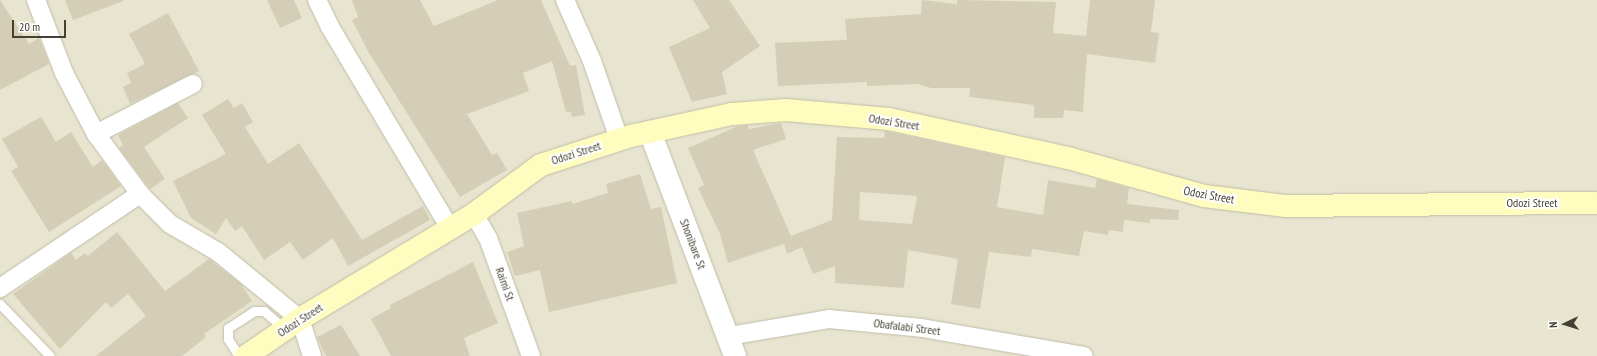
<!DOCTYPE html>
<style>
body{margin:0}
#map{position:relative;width:1597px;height:356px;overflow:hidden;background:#f2f0e2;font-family:"PT Sans Narrow",sans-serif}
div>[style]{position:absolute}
.residential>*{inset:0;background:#e7e4d0;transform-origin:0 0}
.building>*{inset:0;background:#d4ceb7}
.roads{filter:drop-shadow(0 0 1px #c1bda7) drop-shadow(0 0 1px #c1bda7)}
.service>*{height:9px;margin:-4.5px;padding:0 4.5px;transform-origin:4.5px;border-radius:4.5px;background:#fff}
.minor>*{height:18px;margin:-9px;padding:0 9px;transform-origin:9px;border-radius:9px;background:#fff}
.tertiary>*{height:22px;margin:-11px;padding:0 11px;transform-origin:11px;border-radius:11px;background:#fff}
.secondary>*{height:22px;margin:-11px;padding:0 11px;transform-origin:11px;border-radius:11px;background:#fffcbf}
span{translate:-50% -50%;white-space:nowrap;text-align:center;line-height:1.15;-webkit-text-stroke:4px #fff;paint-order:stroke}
.street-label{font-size:12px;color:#444032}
.north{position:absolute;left:1545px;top:304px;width:40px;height:40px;-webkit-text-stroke:3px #fff;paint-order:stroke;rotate:266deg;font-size:11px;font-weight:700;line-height:16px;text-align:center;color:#444032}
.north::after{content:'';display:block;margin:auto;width:14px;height:18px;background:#444032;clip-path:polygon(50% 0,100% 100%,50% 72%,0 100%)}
.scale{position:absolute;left:12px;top:20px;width:54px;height:18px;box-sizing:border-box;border:2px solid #444032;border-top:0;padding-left:5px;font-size:12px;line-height:14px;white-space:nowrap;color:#444032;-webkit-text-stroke:3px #fff;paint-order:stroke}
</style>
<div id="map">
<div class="residential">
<i style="left:0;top:0;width:1597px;height:356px"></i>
</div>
<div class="building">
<i style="clip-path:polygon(0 0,29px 44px,39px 38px,49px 64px,0 90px)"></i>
<i style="clip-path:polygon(65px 0,123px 0,123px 1px,73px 20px)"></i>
<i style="clip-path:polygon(267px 0,294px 0,302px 18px,280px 28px)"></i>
<i style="clip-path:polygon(352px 0,420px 0,434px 26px,498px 0,541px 0,570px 66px,576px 65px,585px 115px,572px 117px,571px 112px,566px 112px,552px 61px,523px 73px,529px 91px,467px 114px,492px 155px,497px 153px,507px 170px,460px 197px,369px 53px,352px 20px,358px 17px)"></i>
<i style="clip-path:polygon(693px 0,729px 0,760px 46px,722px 72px,727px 94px,692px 102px,669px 47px,710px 28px)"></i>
<i style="clip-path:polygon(922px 0,957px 4px,957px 0,1056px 2px,1053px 33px,1086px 36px,1090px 0,1155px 0,1151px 32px,1159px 33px,1155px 63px,1087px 54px,1083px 112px,1064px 110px,1063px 118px,1034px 118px,1034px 105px,969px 97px,970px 88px,931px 88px,918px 84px,867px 86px,867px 82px,778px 86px,775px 43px,847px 40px,845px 19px,921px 14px)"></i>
<i style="clip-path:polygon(168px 13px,199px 71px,130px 104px,123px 87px,131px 83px,127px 73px,145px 64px,129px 34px)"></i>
<i style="clip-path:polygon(228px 99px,234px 108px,242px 103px,253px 122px,245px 127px,268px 164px,299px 143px,362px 240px,423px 206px,430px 220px,348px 266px,333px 238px,303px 260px,290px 242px,264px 260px,242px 226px,235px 231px,226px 218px,216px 234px,191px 218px,173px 181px,226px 154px,202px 115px)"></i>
<i style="clip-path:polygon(178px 103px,188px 118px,144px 147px,165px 179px,150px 189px,119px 148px,123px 145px,118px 135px)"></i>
<i style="clip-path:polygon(41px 117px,56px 142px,71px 132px,93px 167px,102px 160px,121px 186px,49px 232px,11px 171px,18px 167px,2px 139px)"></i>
<i style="clip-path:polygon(evenodd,781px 123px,786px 139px,753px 150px,791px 236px,832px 220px,837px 137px,884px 138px,885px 131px,1005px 157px,997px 207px,1043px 215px,1048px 180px,1095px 188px,1097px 179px,1129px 188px,1127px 204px,1179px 210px,1178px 220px,1150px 219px,1150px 223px,1124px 220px,1123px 232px,1109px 230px,1108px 235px,1084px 231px,1079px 256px,1032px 249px,1031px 257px,989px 252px,980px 309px,951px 304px,958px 259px,908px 250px,904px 288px,835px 283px,835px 266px,813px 274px,802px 247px,787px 254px,784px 244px,728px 263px,720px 234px,698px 188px,704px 185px,688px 148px,738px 126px,747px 125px,749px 129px,781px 123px,860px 192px,917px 196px,912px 224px,859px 220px,860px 192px)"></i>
<i style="clip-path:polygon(640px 174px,651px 209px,661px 207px,677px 283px,549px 312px,540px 270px,515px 276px,507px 252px,524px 246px,517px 213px,572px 201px,572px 204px,608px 193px,606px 184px)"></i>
<i style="clip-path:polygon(117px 232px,165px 291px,209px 259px,241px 284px,252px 301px,204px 334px,206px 337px,182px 356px,96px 356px,146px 316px,128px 294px,111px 308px,106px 302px,60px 349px,13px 294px,71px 253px,76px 260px,85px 253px,88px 256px)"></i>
<i style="clip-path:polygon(473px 262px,498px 323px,464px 338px,470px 356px,391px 356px,371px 319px,391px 308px,390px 305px)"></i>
<i style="clip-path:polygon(341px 325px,360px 356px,326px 356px,317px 337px)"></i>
</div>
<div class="roads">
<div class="service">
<i style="left:0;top:304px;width:72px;rotate:46.1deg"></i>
<i style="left:239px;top:356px;width:20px;rotate:-123deg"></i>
<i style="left:228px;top:339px;width:11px;rotate:-90deg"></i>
<i style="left:228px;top:328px;width:31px;rotate:-33deg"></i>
<i style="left:254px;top:311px;width:10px"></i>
<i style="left:264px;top:311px;width:28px;rotate:41deg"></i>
</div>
<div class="minor">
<i style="left:36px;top:0;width:78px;rotate:69deg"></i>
<i style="left:64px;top:73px;width:69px;rotate:62.3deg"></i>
<i style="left:96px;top:134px;width:74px;rotate:53.7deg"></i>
<i style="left:140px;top:194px;width:42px;rotate:45deg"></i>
<i style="left:170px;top:224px;width:56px;rotate:30.3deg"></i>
<i style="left:218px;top:252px;width:106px;rotate:39.3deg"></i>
<i style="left:300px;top:319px;width:39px;rotate:72deg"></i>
<i style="left:317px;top:0;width:30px;rotate:64deg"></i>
<i style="left:330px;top:27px;width:234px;rotate:59.2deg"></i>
<i style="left:565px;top:0;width:67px;rotate:66.1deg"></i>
<i style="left:592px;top:61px;width:83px;rotate:70.9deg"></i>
<i style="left:96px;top:134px;width:109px;rotate:-27.3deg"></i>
<i style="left:474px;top:214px;width:28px;rotate:60deg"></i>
<i style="left:488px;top:238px;width:126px;rotate:70deg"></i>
<i style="left:0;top:288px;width:169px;rotate:-33.9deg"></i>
<i style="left:729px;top:336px;width:101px;rotate:-9.6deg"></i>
<i style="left:829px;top:319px;width:93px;rotate:5.5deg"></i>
<i style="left:922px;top:328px;width:164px;rotate:9.8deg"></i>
</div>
<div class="tertiary">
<i style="left:650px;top:132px;width:240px;rotate:69.2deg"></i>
</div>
<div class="secondary">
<i style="left:246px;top:356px;width:65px;rotate:-34.4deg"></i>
<i style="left:300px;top:319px;width:203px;rotate:-31.1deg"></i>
<i style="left:474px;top:214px;width:83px;rotate:-36.2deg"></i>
<i style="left:541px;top:165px;width:95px;rotate:-17.9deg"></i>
<i style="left:631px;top:136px;width:103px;rotate:-12.3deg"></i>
<i style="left:732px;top:114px;width:54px;rotate:-4.2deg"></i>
<i style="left:786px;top:110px;width:103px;rotate:5deg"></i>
<i style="left:889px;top:119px;width:183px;rotate:12.3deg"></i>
<i style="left:1068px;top:158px;width:141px;rotate:15.6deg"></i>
<i style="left:1204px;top:196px;width:83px;rotate:7deg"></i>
<i style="left:1286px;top:206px;width:311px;rotate:-0.6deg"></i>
</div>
</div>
<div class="street-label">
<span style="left:894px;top:122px;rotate:9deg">Odozi Street</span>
<span style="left:576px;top:153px;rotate:-18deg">Odozi Street</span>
<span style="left:1209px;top:195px;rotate:10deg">Odozi Street</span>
<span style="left:1532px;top:203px">Odozi Street</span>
<span style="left:693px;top:244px;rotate:69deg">Shonibare St</span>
<span style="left:505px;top:284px;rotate:70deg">Raimi St</span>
<span style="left:300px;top:320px;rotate:-33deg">Odozi Street</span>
<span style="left:907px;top:327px;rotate:7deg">Obafalabi Street</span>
</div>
<div class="north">N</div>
<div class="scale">20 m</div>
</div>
